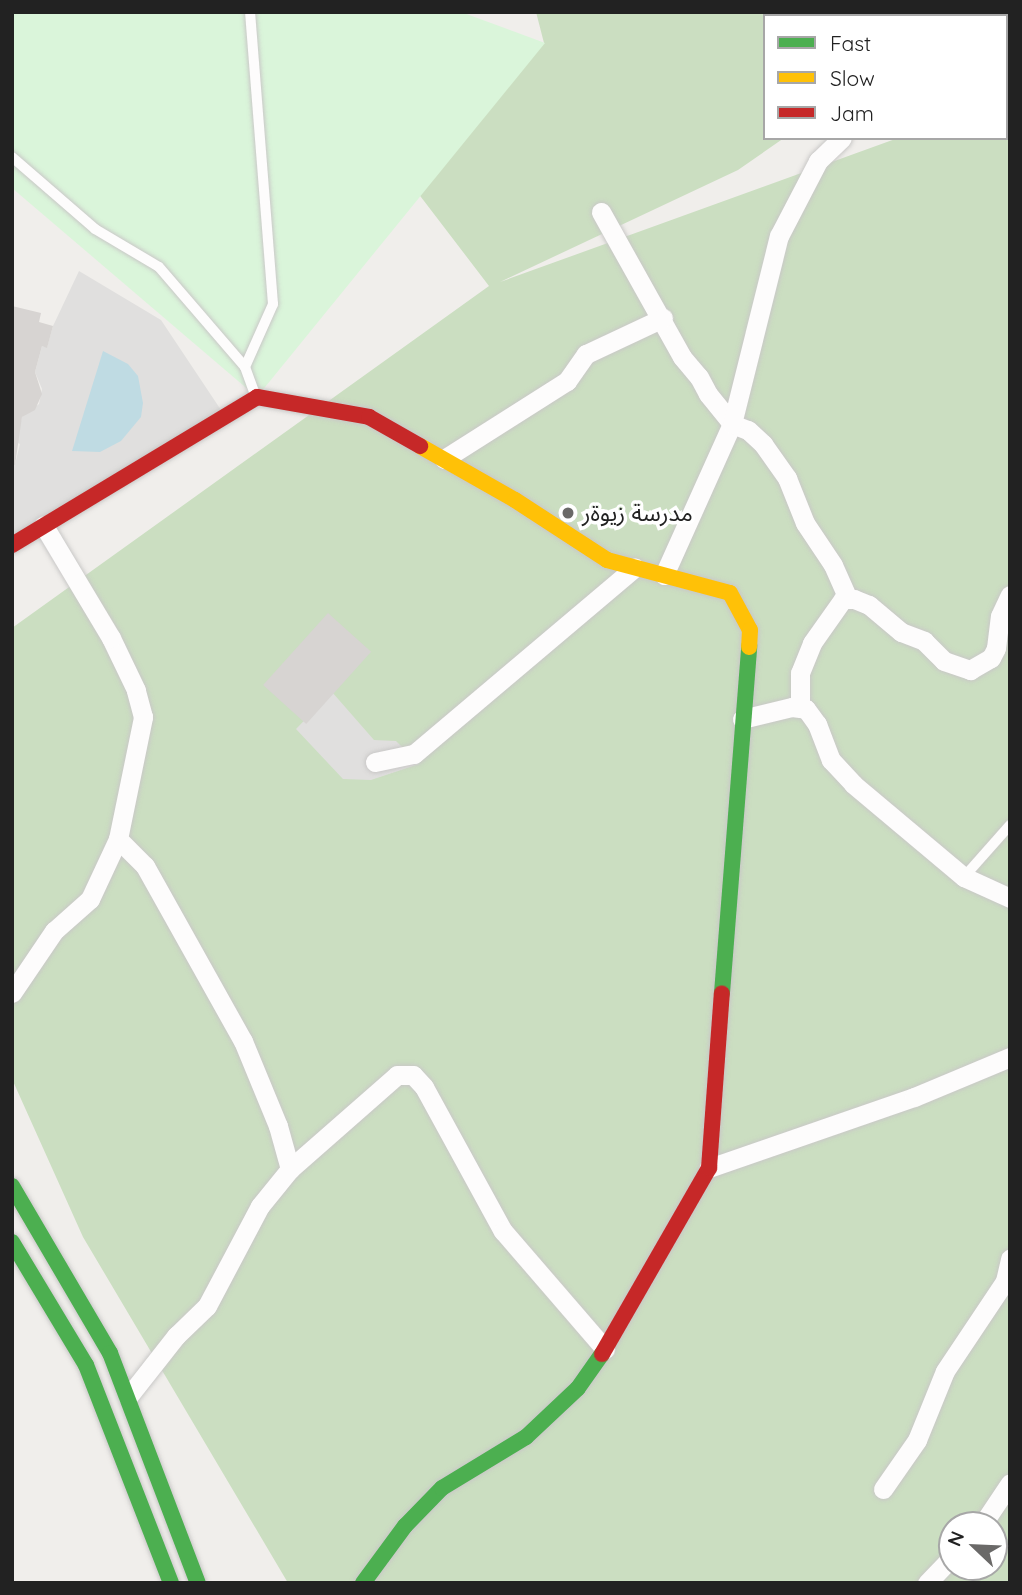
<!DOCTYPE html>
<meta charset="utf-8">
<style>
body{margin:0}
#map{position:relative;width:1022px;height:1595px;overflow:hidden;background:#f0eeeb;font-family:Quicksand,"Noto Sans Arabic",sans-serif}
div>[style]{position:absolute}
.forest>*{inset:0;background:#cbdec1}
.park>*{inset:0;background:#daf5da}
.parking>*{inset:0;background:#e0dfde}
.water>*{inset:0;background:#bfdbe3}
.building>*{inset:0;background:#d7d4d2;transform-origin:0 0}
.roads{filter:drop-shadow(0 0 2px #c9c8c7) drop-shadow(0 0 2px #c9c8c7)}
.lane>*{height:10px;margin:-5px;padding:0 5px;transform-origin:5px;border-radius:5px;background:#fdfcfc}
.street>*{height:19px;margin:-9.5px;padding:0 9.5px;transform-origin:9.5px;border-radius:9.5px;background:#fdfcfc}
.fast>*{height:16px;margin:-8px;padding:0 8px;transform-origin:8px;border-radius:8px;background:#4caf50}
.slow>*{height:16px;margin:-8px;padding:0 8px;transform-origin:8px;border-radius:8px;background:#ffc107}
.jam>*{height:16px;margin:-8px;padding:0 8px;transform-origin:8px;border-radius:8px;background:#c62828}
.dots>*{width:19px;height:19px;translate:-50% -50%;box-sizing:border-box;border:4px solid #fff;border-radius:50%}
span{translate:-50% -50%;white-space:nowrap;text-align:center;line-height:1.15;-webkit-text-stroke:7px #fff;paint-order:stroke}
.poi-label{font-size:23px;color:#222}
.left{translate:0 -50%;text-align:left}
.frame{position:absolute;inset:0;border:14px solid #222;pointer-events:none}
.legend{position:absolute;left:763px;top:14px;width:245px;height:126px;box-sizing:border-box;background:#fff;border:2px solid #a7a7a7;margin:0;padding:9px 12px;list-style:none;font-size:21px;color:#222}
.legend li{display:flex;align-items:center;gap:14px;height:35px}
.legend b{width:35px;border:2px solid #a7a7a7}
.north{position:absolute;left:938px;top:1511px;width:70px;height:70px;box-sizing:border-box;background:#fff;border:2px solid #a7a7a7;border-radius:50%;rotate:293deg;font-size:19px;font-weight:700;line-height:28px;text-align:center;color:#222}
.north::after{content:'';display:block;margin:auto;width:24px;height:32px;background:#6a6968;clip-path:polygon(50% 0,100% 100%,50% 72%,0 100%)}
</style>
<div id="map">
<div class="forest">
<i style="clip-path:polygon(evenodd,536px 12px,981px 12px,969px 16px,765px 16px,765px 138px,784px 138px,738px 170px,500px 282px,898px 138px,1006px 138px,1006px 99px,1010px 98px,1010px 1583px,288px 1583px,83px 1237px,12px 1079px,12px 628px,489px 286px,369px 129px,544px 43px,536px 12px,952px 1525px,994px 1525px,994px 1567px,952px 1567px,952px 1525px)"></i>
</div>
<div class="park">
<i style="clip-path:polygon(12px 12px,461px 12px,545px 43px,257px 397px,12px 188px)"></i>
</div>
<div class="parking">
<i style="clip-path:polygon(79px 271px,161px 320px,225px 416px,12px 545px,12px 464px,15px 464px,20px 444px,16px 442px,22px 417px,39px 404px,42px 389px,35px 372px,42px 346px,47px 347px,53px 326px)"></i>
<i style="clip-path:polygon(332px 692px,374px 740px,396px 741px,419px 764px,371px 780px,343px 779px,296px 729px)"></i>
</div>
<div class="water">
<i style="clip-path:polygon(103px 351px,128px 364px,138px 376px,143px 403px,141px 417px,121px 441px,100px 452px,72px 451px)"></i>
</div>
<div class="building">
<i style="clip-path:polygon(12px 306px,41px 313px,39px 322px,53px 326px,47px 348px,42px 346px,35px 372px,42px 394px,35px 410px,22px 417px,15px 465px,12px 464px)"></i>
<i style="left:328px;top:613px;width:58px;height:97px;rotate:42deg"></i>
</div>
<div class="roads">
<div class="lane">
<i style="left:12px;top:157px;width:110px;rotate:40.9deg"></i>
<i style="left:95px;top:229px;width:74px;rotate:30.7deg"></i>
<i style="left:159px;top:267px;width:132px;rotate:49.3deg"></i>
<i style="left:245px;top:367px;width:32px;rotate:70deg"></i>
<i style="left:245px;top:367px;width:69px;rotate:-66deg"></i>
<i style="left:273px;top:304px;width:293px;rotate:-94.5deg"></i>
<i style="left:964px;top:877px;width:69px;rotate:-48.5deg"></i>
</div>
<div class="street">
<i style="left:1006px;top:34px;width:4px"></i>
<i style="left:601px;top:212px;width:166px;rotate:60.8deg"></i>
<i style="left:682px;top:357px;width:26px;rotate:50deg"></i>
<i style="left:699px;top:377px;width:19px;rotate:62deg"></i>
<i style="left:708px;top:394px;width:38px;rotate:51deg"></i>
<i style="left:732px;top:424px;width:17px;rotate:21deg"></i>
<i style="left:748px;top:430px;width:21px;rotate:43deg"></i>
<i style="left:763px;top:444px;width:42px;rotate:54.8deg"></i>
<i style="left:787px;top:478px;width:48px;rotate:68.2deg"></i>
<i style="left:805px;top:523px;width:50px;rotate:56.3deg"></i>
<i style="left:833px;top:565px;width:37px;rotate:66deg"></i>
<i style="left:444px;top:459px;width:146px;rotate:-32.4deg"></i>
<i style="left:567px;top:381px;width:33px;rotate:-55deg"></i>
<i style="left:586px;top:354px;width:85px;rotate:-25.1deg"></i>
<i style="left:664px;top:575px;width:166px;rotate:-65.8deg"></i>
<i style="left:732px;top:424px;width:194px;rotate:-76deg"></i>
<i style="left:779px;top:236px;width:85px;rotate:-62.5deg"></i>
<i style="left:818px;top:161px;width:33px;rotate:-44deg"></i>
<i style="left:800px;top:706px;width:33px;rotate:-90deg"></i>
<i style="left:800px;top:673px;width:32px;rotate:-68deg"></i>
<i style="left:812px;top:643px;width:54px;rotate:-54.8deg"></i>
<i style="left:843px;top:599px;width:11px"></i>
<i style="left:854px;top:599px;width:16px;rotate:22deg"></i>
<i style="left:869px;top:605px;width:42px;rotate:40.2deg"></i>
<i style="left:901px;top:632px;width:25px;rotate:21deg"></i>
<i style="left:924px;top:641px;width:28px;rotate:45deg"></i>
<i style="left:944px;top:661px;width:28px;rotate:19deg"></i>
<i style="left:970px;top:670px;width:24px;rotate:-30deg"></i>
<i style="left:991px;top:658px;width:11px;rotate:-63deg"></i>
<i style="left:996px;top:648px;width:32px;rotate:-83deg"></i>
<i style="left:1000px;top:616px;width:23px;rotate:-65deg"></i>
<i style="left:742px;top:719px;width:51px;rotate:-13.5deg"></i>
<i style="left:792px;top:707px;width:14px;rotate:8deg"></i>
<i style="left:806px;top:709px;width:19px;rotate:54deg"></i>
<i style="left:817px;top:724px;width:39px;rotate:69deg"></i>
<i style="left:831px;top:760px;width:33px;rotate:47deg"></i>
<i style="left:853px;top:784px;width:145px;rotate:40deg"></i>
<i style="left:964px;top:877px;width:51px;rotate:24.5deg"></i>
<i style="left:375px;top:762px;width:40px;rotate:-12deg"></i>
<i style="left:414px;top:754px;width:289px;rotate:-40.2deg"></i>
<i style="left:118px;top:839px;width:38px;rotate:45deg"></i>
<i style="left:145px;top:866px;width:201px;rotate:60.8deg"></i>
<i style="left:243px;top:1041px;width:92px;rotate:67.6deg"></i>
<i style="left:278px;top:1126px;width:45px;rotate:74.4deg"></i>
<i style="left:12px;top:993px;width:75px;rotate:-55.9deg"></i>
<i style="left:54px;top:931px;width:48px;rotate:-41.6deg"></i>
<i style="left:90px;top:899px;width:66px;rotate:-65deg"></i>
<i style="left:118px;top:839px;width:125px;rotate:-78.4deg"></i>
<i style="left:143px;top:717px;width:28px;rotate:-105deg"></i>
<i style="left:136px;top:690px;width:58px;rotate:-115.7deg"></i>
<i style="left:111px;top:638px;width:131px;rotate:-120.9deg"></i>
<i style="left:709px;top:1168px;width:217px;rotate:-19.1deg"></i>
<i style="left:914px;top:1097px;width:104px;rotate:-22.6deg"></i>
<i style="left:128px;top:1397px;width:78px;rotate:-51.8deg"></i>
<i style="left:176px;top:1336px;width:43px;rotate:-44.1deg"></i>
<i style="left:207px;top:1306px;width:113px;rotate:-62.1deg"></i>
<i style="left:260px;top:1206px;width:48px;rotate:-51deg"></i>
<i style="left:290px;top:1169px;width:142px;rotate:-41.3deg"></i>
<i style="left:397px;top:1075px;width:16px"></i>
<i style="left:413px;top:1075px;width:16px;rotate:47deg"></i>
<i style="left:424px;top:1087px;width:164px;rotate:61.3deg"></i>
<i style="left:503px;top:1231px;width:156px;rotate:49.2deg"></i>
<i style="left:883px;top:1489px;width:60px;rotate:-55.2deg"></i>
<i style="left:917px;top:1440px;width:74px;rotate:-67.9deg"></i>
<i style="left:945px;top:1371px;width:108px;rotate:-56.3deg"></i>
<i style="left:1005px;top:1281px;width:23px;rotate:-77deg"></i>
<i style="left:982px;top:1525px;width:50px;rotate:-56.3deg"></i>
<i style="left:927px;top:1583px;width:36px;rotate:-46deg"></i>
</div>
<div class="fast">
<i style="left:722px;top:993px;width:347px;rotate:-85.5deg"></i>
<i style="left:12px;top:1186px;width:194px;rotate:59.6deg"></i>
<i style="left:110px;top:1353px;width:246px;rotate:69.1deg"></i>
<i style="left:12px;top:1242px;width:144px;rotate:59deg"></i>
<i style="left:86px;top:1365px;width:234px;rotate:68.7deg"></i>
<i style="left:363px;top:1583px;width:71px;rotate:-53.6deg"></i>
<i style="left:405px;top:1526px;width:53px;rotate:-45.8deg"></i>
<i style="left:442px;top:1488px;width:98px;rotate:-31.3deg"></i>
<i style="left:526px;top:1437px;width:71px;rotate:-43.3deg"></i>
<i style="left:578px;top:1388px;width:42px;rotate:-54.8deg"></i>
</div>
<div class="slow">
<i style="left:420px;top:446px;width:109px;rotate:29.6deg"></i>
<i style="left:515px;top:500px;width:110px;rotate:33.1deg"></i>
<i style="left:607px;top:560px;width:127px;rotate:15deg"></i>
<i style="left:730px;top:593px;width:42px;rotate:61.6deg"></i>
<i style="left:750px;top:630px;width:17px;rotate:93deg"></i>
</div>
<div class="jam">
<i style="left:12px;top:545px;width:286px;rotate:-31.1deg"></i>
<i style="left:257px;top:397px;width:114px;rotate:10.1deg"></i>
<i style="left:369px;top:417px;width:59px;rotate:29.6deg"></i>
<i style="left:602px;top:1354px;width:215px;rotate:-60.1deg"></i>
<i style="left:709px;top:1168px;width:175px;rotate:-85.8deg"></i>
</div>
</div>
<div class="dots">
<i style="left:568px;top:513px;background:#6a6968"></i>
</div>
<div class="poi-label">
<span class="left" style="left:582px;top:513px">مدرسة زيوةر</span>
</div>
<div class="frame"></div>
<ul class="legend">
<li><b style="height:9px;background:#4caf50"></b>Fast</li>
<li><b style="height:9px;background:#ffc107"></b>Slow</li>
<li><b style="height:9px;background:#c62828"></b>Jam</li>
</ul>
<div class="north">N</div>
</div>
